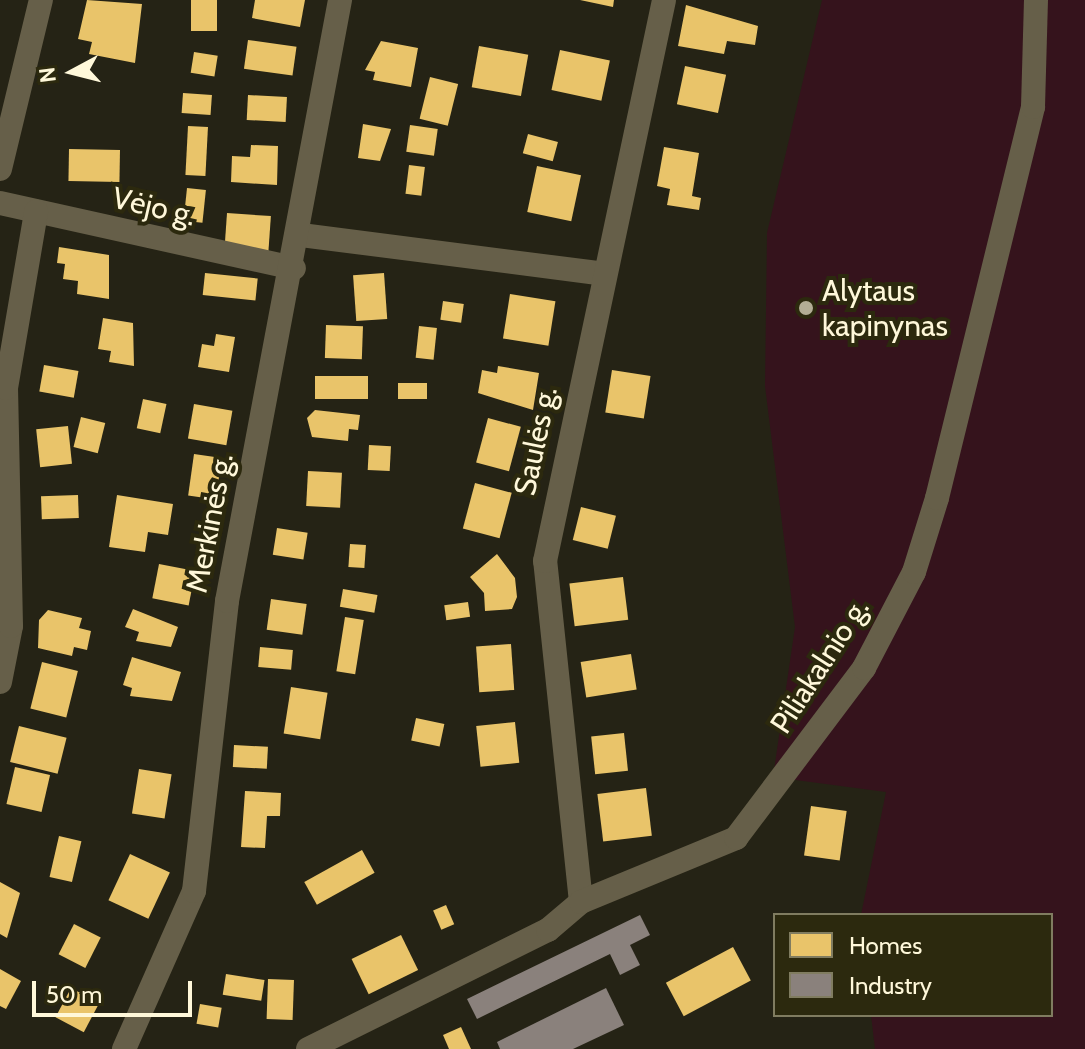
<!DOCTYPE html>
<meta charset="utf-8">
<style>
body{margin:0}
#map{position:relative;width:1085px;height:1049px;overflow:hidden;background:#252315;font-family:Cabin,sans-serif}
div>[style]{position:absolute}
.green>*{inset:0;background:#35131c}
.homes>*{inset:0;background:#e9c46a;transform-origin:0 0}
.industry>*{inset:0;background:#8a817c}
.minor>*{height:24px;margin:-12px;padding:0 12px;transform-origin:12px;border-radius:12px;background:#665f49}
.dots>*{width:22px;height:22px;translate:-50% -50%;box-sizing:border-box;border:4px solid #2c290e;border-radius:50%}
span{translate:-50% -50%;white-space:nowrap;text-align:center;line-height:1.15;-webkit-text-stroke:8px #2c290e;paint-order:stroke}
.street-label{font-size:30px;color:#fff8da}
.poi-label{font-size:30px;color:#fff8da}
.left{translate:0 -50%;text-align:left}
.legend{position:absolute;left:773px;top:913px;width:280px;height:104px;box-sizing:border-box;background:#2c290e;border:2px solid #807c60;margin:0;padding:10px 14px;list-style:none;font-size:24px;color:#fff8da}
.legend li{display:flex;align-items:center;gap:16px;height:40px}
.legend b{width:40px;border:2px solid #807c60}
.north{position:absolute;left:32px;top:32px;width:80px;height:80px;-webkit-text-stroke:6px #2c290e;paint-order:stroke;rotate:263deg;font-size:22px;font-weight:700;line-height:32px;text-align:center;color:#fff8da}
.north::after{content:'';display:block;margin:auto;width:28px;height:36px;background:#fff8da;clip-path:polygon(50% 0,100% 100%,50% 72%,0 100%)}
.scale{position:absolute;left:32px;top:981px;width:160px;height:36px;box-sizing:border-box;border:4px solid #fff8da;border-top:0;padding-left:10px;font-size:24px;line-height:28px;white-space:nowrap;color:#fff8da;-webkit-text-stroke:6px #2c290e;paint-order:stroke}
</style>
<div id="map">
<div class="green">
<i style="clip-path:polygon(822px 0,1085px 0,1085px 1049px,875px 1049px,871px 1015px,1051px 1015px,1051px 915px,861px 915px,886px 792px,773px 777px,795px 627px,765px 386px,767px 233px)"></i>
</div>
<div class="homes">
<i style="clip-path:polygon(87px 0,142px 4px,135px 63px,89px 54px,92px 42px,78px 39px)"></i>
<i style="left:191px;top:0;width:26px;height:31px"></i>
<i style="clip-path:polygon(255px 0,305px 0,300px 27px,252px 18px)"></i>
<i style="clip-path:polygon(580px 0,614px 0,613px 7px)"></i>
<i style="clip-path:polygon(686px 5px,758px 26px,755px 45px,727px 41px,724px 54px,678px 46px)"></i>
<i style="left:248px;top:40px;width:49px;height:29px;rotate:8deg"></i>
<i style="clip-path:polygon(381px 41px,418px 48px,411px 87px,373px 80px,375px 72px,365px 70px)"></i>
<i style="left:479px;top:46px;width:50px;height:42px;rotate:10deg"></i>
<i style="left:560px;top:50px;width:51px;height:41px;rotate:12deg"></i>
<i style="left:194px;top:52px;width:24px;height:21px;rotate:9deg"></i>
<i style="left:685px;top:66px;width:42px;height:39px;rotate:12deg"></i>
<i style="left:430px;top:77px;width:29px;height:43px;rotate:14deg"></i>
<i style="left:183px;top:93px;width:29px;height:20px;rotate:4deg"></i>
<i style="left:248px;top:95px;width:39px;height:25px;rotate:3deg"></i>
<i style="clip-path:polygon(363px 124px,391px 129px,380px 161px,358px 158px)"></i>
<i style="left:410px;top:125px;width:28px;height:27px;rotate:8deg"></i>
<i style="left:188px;top:126px;width:20px;height:49px;rotate:3deg"></i>
<i style="left:528px;top:134px;width:31px;height:20px;rotate:15deg"></i>
<i style="clip-path:polygon(251px 145px,278px 146px,277px 185px,231px 182px,232px 156px,250px 157px)"></i>
<i style="clip-path:polygon(664px 147px,699px 153px,692px 196px,701px 198px,699px 210px,667px 205px,670px 189px,657px 186px)"></i>
<i style="left:69px;top:149px;width:51px;height:32px;rotate:1deg"></i>
<i style="left:409px;top:165px;width:16px;height:29px;rotate:7deg"></i>
<i style="left:537px;top:166px;width:45px;height:47px;rotate:12deg"></i>
<i style="left:187px;top:188px;width:19px;height:33px;rotate:6deg"></i>
<i style="left:227px;top:213px;width:44px;height:35px;rotate:4deg"></i>
<i style="clip-path:polygon(59px 247px,109px 255px,109px 299px,77px 294px,78px 281px,63px 279px,65px 264px,57px 263px)"></i>
<i style="left:205px;top:273px;width:53px;height:22px;rotate:6deg"></i>
<i style="left:384px;top:273px;width:46px;height:31px;rotate:86deg"></i>
<i style="left:510px;top:294px;width:46px;height:45px;rotate:9deg"></i>
<i style="left:443px;top:301px;width:21px;height:19px;rotate:8deg"></i>
<i style="clip-path:polygon(103px 318px,133px 323px,134px 366px,109px 362px,111px 351px,98px 349px)"></i>
<i style="left:326px;top:325px;width:37px;height:33px;rotate:2deg"></i>
<i style="left:419px;top:326px;width:18px;height:32px;rotate:6deg"></i>
<i style="clip-path:polygon(216px 334px,235px 337px,229px 372px,198px 367px,202px 344px,214px 346px)"></i>
<i style="left:44px;top:365px;width:35px;height:27px;rotate:10deg"></i>
<i style="clip-path:polygon(498px 366px,539px 373px,533px 410px,478px 393px,482px 370px,497px 373px)"></i>
<i style="left:612px;top:370px;width:39px;height:43px;rotate:9deg"></i>
<i style="left:315px;top:376px;width:53px;height:23px"></i>
<i style="left:398px;top:383px;width:29px;height:16px"></i>
<i style="left:143px;top:399px;width:24px;height:30px;rotate:12deg"></i>
<i style="left:194px;top:404px;width:39px;height:35px;rotate:10deg"></i>
<i style="clip-path:polygon(315px 410px,360px 415px,358px 430px,349px 429px,348px 441px,312px 437px,307px 418px)"></i>
<i style="left:81px;top:417px;width:25px;height:31px;rotate:14deg"></i>
<i style="left:488px;top:418px;width:34px;height:46px;rotate:15deg"></i>
<i style="left:68px;top:426px;width:38px;height:32px;rotate:84deg"></i>
<i style="left:369px;top:445px;width:22px;height:25px;rotate:3deg"></i>
<i style="left:194px;top:454px;width:28px;height:42px;rotate:8deg"></i>
<i style="left:308px;top:471px;width:34px;height:35px;rotate:3deg"></i>
<i style="left:475px;top:483px;width:38px;height:47px;rotate:15deg"></i>
<i style="left:78px;top:495px;width:23px;height:37px;rotate:88deg"></i>
<i style="clip-path:polygon(117px 495px,173px 504px,168px 535px,148px 532px,145px 552px,109px 547px)"></i>
<i style="left:581px;top:507px;width:36px;height:34px;rotate:14deg"></i>
<i style="left:277px;top:528px;width:31px;height:27px;rotate:9deg"></i>
<i style="left:350px;top:544px;width:16px;height:23px;rotate:4deg"></i>
<i style="clip-path:polygon(497px 554px,515px 578px,517px 597px,512px 609px,485px 611px,484px 593px,470px 577px)"></i>
<i style="left:159px;top:564px;width:37px;height:35px;rotate:11deg"></i>
<i style="left:623px;top:577px;width:43px;height:54px;rotate:83deg"></i>
<i style="left:343px;top:589px;width:35px;height:18px;rotate:10deg"></i>
<i style="left:271px;top:599px;width:36px;height:31px;rotate:8deg"></i>
<i style="left:468px;top:602px;width:15px;height:24px;rotate:82deg"></i>
<i style="clip-path:polygon(133px 609px,178px 627px,171px 647px,136px 641px,139px 632px,125px 627px)"></i>
<i style="clip-path:polygon(48px 610px,82px 618px,79px 628px,91px 631px,87px 650px,74px 647px,72px 656px,38px 648px,39px 620px)"></i>
<i style="left:345px;top:617px;width:19px;height:55px;rotate:9deg"></i>
<i style="left:511px;top:644px;width:46px;height:35px;rotate:86deg"></i>
<i style="left:260px;top:647px;width:33px;height:20px;rotate:5deg"></i>
<i style="left:631px;top:654px;width:36px;height:51px;rotate:81deg"></i>
<i style="clip-path:polygon(132px 657px,181px 672px,172px 701px,130px 696px,132px 688px,123px 685px)"></i>
<i style="left:42px;top:662px;width:37px;height:48px;rotate:14deg"></i>
<i style="left:291px;top:687px;width:37px;height:47px;rotate:9deg"></i>
<i style="left:416px;top:718px;width:29px;height:23px;rotate:12deg"></i>
<i style="left:515px;top:722px;width:41px;height:39px;rotate:84deg"></i>
<i style="left:19px;top:726px;width:49px;height:37px;rotate:14deg"></i>
<i style="left:624px;top:733px;width:38px;height:33px;rotate:84deg"></i>
<i style="left:234px;top:745px;width:34px;height:22px;rotate:3deg"></i>
<i style="left:15px;top:767px;width:36px;height:38px;rotate:13deg"></i>
<i style="left:139px;top:769px;width:33px;height:45px;rotate:9deg"></i>
<i style="left:646px;top:788px;width:48px;height:49px;rotate:83deg"></i>
<i style="clip-path:polygon(245px 791px,281px 793px,280px 816px,267px 816px,265px 848px,241px 847px)"></i>
<i style="left:811px;top:806px;width:36px;height:50px;rotate:8deg"></i>
<i style="left:59px;top:836px;width:23px;height:42px;rotate:13deg"></i>
<i style="left:362px;top:850px;width:26px;height:66px;rotate:61deg"></i>
<i style="left:130px;top:854px;width:44px;height:51px;rotate:25deg"></i>
<i style="clip-path:polygon(0 882px,20px 893px,7px 938px,0 934px)"></i>
<i style="left:446px;top:905px;width:21px;height:14px;rotate:67deg"></i>
<i style="left:74px;top:924px;width:30px;height:34px;rotate:27deg"></i>
<i style="left:401px;top:935px;width:39px;height:55px;rotate:64deg"></i>
<i style="left:733px;top:947px;width:38px;height:76px;rotate:62deg"></i>
<i style="clip-path:polygon(0 969px,21px 981px,6px 1009px,0 1006px)"></i>
<i style="left:226px;top:974px;width:39px;height:21px;rotate:9deg"></i>
<i style="left:268px;top:979px;width:26px;height:40px;rotate:2deg"></i>
<i style="left:71px;top:988px;width:32px;height:33px;rotate:28deg"></i>
<i style="left:200px;top:1004px;width:22px;height:20px;rotate:10deg"></i>
<i style="clip-path:polygon(461px 1027px,471px 1049px,449px 1049px,443px 1035px)"></i>
</div>
<div class="industry">
<i style="clip-path:polygon(640px 915px,650px 935px,630px 945px,640px 965px,620px 975px,610px 954px,477px 1019px,467px 999px)"></i>
<i style="clip-path:polygon(606px 988px,624px 1025px,573px 1049px,500px 1049px,497px 1042px)"></i>
</div>
<div class="minor">
<i style="left:0;top:169px;width:174px;rotate:-76.4deg"></i>
<i style="left:0;top:203px;width:301px;rotate:12.5deg"></i>
<i style="left:301px;top:235px;width:305px;rotate:7.3deg"></i>
<i style="left:0;top:682px;width:57px;rotate:-78.9deg"></i>
<i style="left:11px;top:626px;width:238px;rotate:-91.2deg"></i>
<i style="left:6px;top:388px;width:179px;rotate:-80.3deg"></i>
<i style="left:581px;top:902px;width:343px;rotate:-96deg"></i>
<i style="left:545px;top:561px;width:573px;rotate:-78.02deg"></i>
<i style="left:124px;top:1049px;width:173px;rotate:-66.1deg"></i>
<i style="left:194px;top:891px;width:292px;rotate:-83.5deg"></i>
<i style="left:227px;top:601px;width:612px;rotate:-79.35deg"></i>
<i style="left:308px;top:1049px;width:268px;rotate:-26.4deg"></i>
<i style="left:548px;top:930px;width:43px;rotate:-40.3deg"></i>
<i style="left:581px;top:902px;width:168px;rotate:-22.4deg"></i>
<i style="left:736px;top:838px;width:213px;rotate:-53deg"></i>
<i style="left:864px;top:668px;width:108px;rotate:-62.5deg"></i>
<i style="left:914px;top:572px;width:77px;rotate:-72.7deg"></i>
<i style="left:937px;top:498px;width:403px;rotate:-76.2deg"></i>
<i style="left:1033px;top:107px;width:107px;rotate:-88.4deg"></i>
</div>
<div class="dots">
<i style="left:806px;top:308px;background:#b3ad95"></i>
</div>
<div class="street-label">
<span style="left:154px;top:207px;rotate:13deg">Vėjo g.</span>
<span style="left:536px;top:441px;rotate:-78deg">Saulės g.</span>
<span style="left:210px;top:523px;rotate:-79deg">Merkinės g.</span>
<span style="left:820px;top:666px;rotate:-57deg">Piliakalnio g.</span>
</div>
<div class="poi-label">
<span class="left" style="left:822px;top:308px">Alytaus<br>kapinynas</span>
</div>
<ul class="legend">
<li><b style="height:22px;background:#e9c46a"></b>Homes</li>
<li><b style="height:22px;background:#8a817c"></b>Industry</li>
</ul>
<div class="north">N</div>
<div class="scale">50 m</div>
</div>
